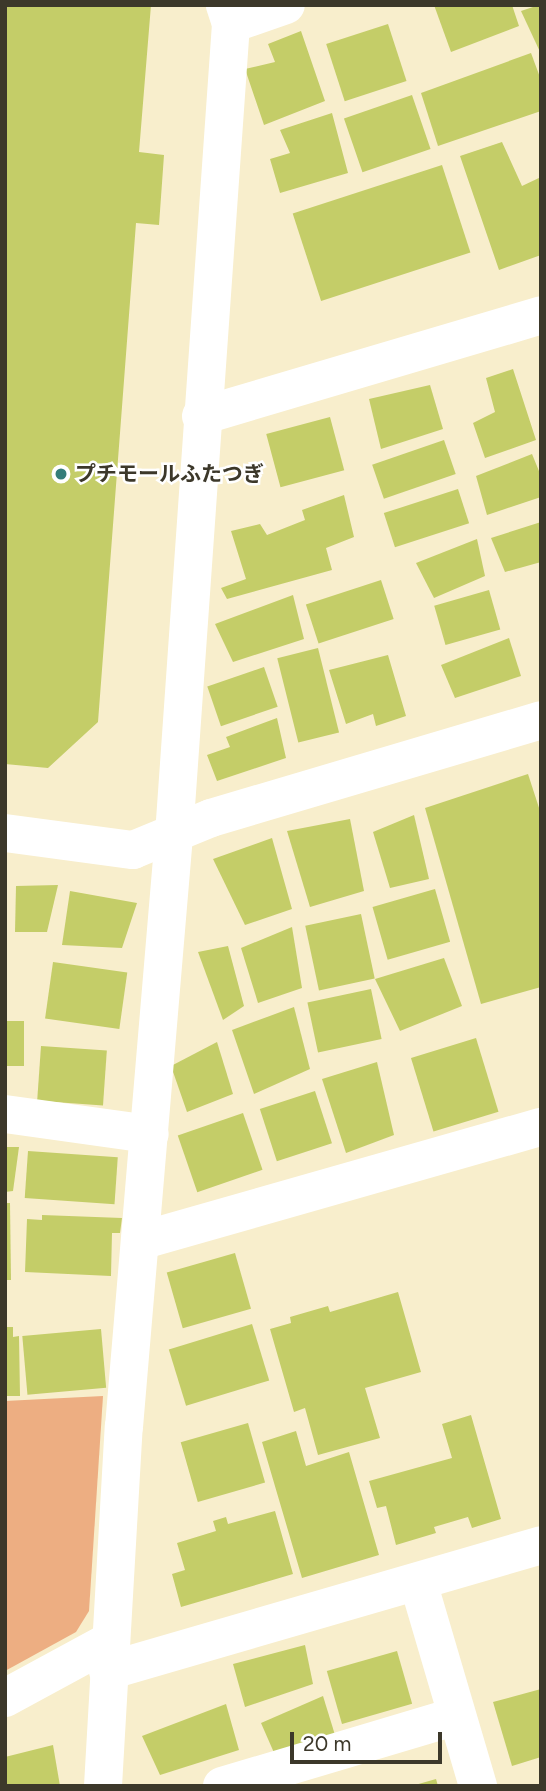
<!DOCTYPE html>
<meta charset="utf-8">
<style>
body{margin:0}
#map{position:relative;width:546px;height:1791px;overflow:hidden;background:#f8eecc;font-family:Figtree,"Noto Sans JP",sans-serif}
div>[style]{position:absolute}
.green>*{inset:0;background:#edae82}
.building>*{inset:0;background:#c4cd68;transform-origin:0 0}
.street>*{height:38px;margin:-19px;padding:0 19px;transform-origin:19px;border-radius:19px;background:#fff}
.secondary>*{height:38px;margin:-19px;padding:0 19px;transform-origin:19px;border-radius:19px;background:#fff}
.dots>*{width:19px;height:19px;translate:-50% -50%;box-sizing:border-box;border:4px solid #fff;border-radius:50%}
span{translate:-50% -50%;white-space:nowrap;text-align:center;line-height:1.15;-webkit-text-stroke:5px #fff;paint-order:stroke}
.poi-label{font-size:21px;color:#3c382a;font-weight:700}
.left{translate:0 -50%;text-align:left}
.frame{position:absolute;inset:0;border:7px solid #3c382a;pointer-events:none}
.scale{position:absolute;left:290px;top:1732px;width:152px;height:32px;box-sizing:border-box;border:4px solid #3c382a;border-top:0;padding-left:9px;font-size:21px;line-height:24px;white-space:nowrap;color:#3c382a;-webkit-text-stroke:5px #fff;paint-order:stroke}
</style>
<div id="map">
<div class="green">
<i style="clip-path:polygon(103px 1396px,89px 1611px,76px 1632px,5px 1671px,5px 1401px)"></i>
</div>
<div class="building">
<i style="clip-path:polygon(5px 5px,151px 5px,139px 152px,164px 155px,159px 225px,136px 223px,98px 722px,48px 768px,5px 764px)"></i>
<i style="clip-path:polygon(434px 5px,512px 5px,519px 26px,451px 52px)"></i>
<i style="clip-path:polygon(539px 5px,541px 5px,541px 54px,521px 11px)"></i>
<i style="left:388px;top:24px;width:60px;height:65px;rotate:72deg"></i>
<i style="clip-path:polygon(301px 31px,325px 101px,264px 125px,245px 69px,275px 62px,268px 44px)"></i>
<i style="clip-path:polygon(531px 53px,541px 80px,541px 111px,438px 146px,421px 93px)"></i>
<i style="left:412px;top:95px;width:57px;height:72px;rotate:71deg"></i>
<i style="clip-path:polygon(332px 113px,348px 173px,280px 193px,270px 159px,290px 153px,280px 130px)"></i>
<i style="clip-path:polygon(502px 142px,522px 186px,541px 177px,541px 255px,499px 270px,460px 156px)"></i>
<i style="left:442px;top:165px;width:92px;height:157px;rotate:72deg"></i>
<i style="clip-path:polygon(513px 369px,536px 440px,485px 458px,473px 423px,495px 412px,486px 378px)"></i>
<i style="clip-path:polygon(430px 385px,443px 429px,381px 449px,369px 399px)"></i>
<i style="left:330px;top:417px;width:55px;height:66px;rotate:75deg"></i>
<i style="left:444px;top:440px;width:36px;height:76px;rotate:71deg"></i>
<i style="clip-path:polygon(532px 454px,541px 476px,541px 497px,487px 515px,476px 476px)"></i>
<i style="left:458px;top:489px;width:36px;height:78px;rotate:72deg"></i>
<i style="clip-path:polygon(344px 495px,354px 537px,326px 548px,332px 570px,227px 599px,221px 588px,246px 579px,231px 531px,260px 524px,267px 535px,305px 520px,302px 510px)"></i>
<i style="clip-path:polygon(541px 522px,541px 562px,505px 572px,491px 538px)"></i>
<i style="clip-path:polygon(477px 539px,485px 576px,434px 598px,416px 563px)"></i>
<i style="left:381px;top:580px;width:41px;height:79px;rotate:72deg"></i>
<i style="left:489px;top:590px;width:41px;height:57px;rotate:74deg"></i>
<i style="clip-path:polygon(293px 595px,304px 639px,233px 662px,215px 624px)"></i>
<i style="clip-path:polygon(509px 638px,521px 676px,455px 698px,441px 665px)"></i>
<i style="left:318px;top:648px;width:87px;height:42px;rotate:76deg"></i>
<i style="clip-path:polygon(388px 655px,406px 716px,376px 726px,373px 714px,346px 724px,329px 670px)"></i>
<i style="left:264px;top:667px;width:42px;height:60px;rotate:71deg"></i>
<i style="clip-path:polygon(277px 718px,286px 758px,217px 781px,207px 755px,230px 747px,226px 737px)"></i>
<i style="clip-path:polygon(528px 774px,541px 814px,541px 987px,481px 1004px,425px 808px)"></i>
<i style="clip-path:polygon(414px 815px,429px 879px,390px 888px,373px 832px)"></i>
<i style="clip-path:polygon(350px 819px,364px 891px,310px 907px,287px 831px)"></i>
<i style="clip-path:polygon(272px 838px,292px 909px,245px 925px,213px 859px)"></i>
<i style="clip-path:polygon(58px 885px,47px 932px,15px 932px,16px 886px)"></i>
<i style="left:435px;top:889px;width:55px;height:65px;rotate:74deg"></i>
<i style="clip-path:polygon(70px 891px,137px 903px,122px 948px,62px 945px)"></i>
<i style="left:361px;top:914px;width:66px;height:57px;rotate:78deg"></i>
<i style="clip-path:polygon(292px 927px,302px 988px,258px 1003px,241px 948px)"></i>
<i style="clip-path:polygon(228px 946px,244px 1006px,223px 1020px,198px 952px)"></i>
<i style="clip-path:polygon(444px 958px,462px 1006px,400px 1031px,375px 979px)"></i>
<i style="left:53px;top:962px;width:75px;height:57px;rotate:8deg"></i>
<i style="left:371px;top:989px;width:51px;height:65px;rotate:78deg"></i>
<i style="clip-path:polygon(294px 1007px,310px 1069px,254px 1094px,232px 1030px)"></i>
<i style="left:5px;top:1021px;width:19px;height:45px"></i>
<i style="left:476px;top:1038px;width:77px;height:68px;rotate:73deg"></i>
<i style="clip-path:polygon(217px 1042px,233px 1094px,187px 1112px,171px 1066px)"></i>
<i style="left:41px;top:1046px;width:66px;height:55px;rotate:4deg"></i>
<i style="clip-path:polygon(377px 1062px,394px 1135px,346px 1153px,322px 1079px)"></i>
<i style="left:315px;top:1091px;width:55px;height:58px;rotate:72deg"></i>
<i style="left:243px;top:1113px;width:60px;height:69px;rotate:71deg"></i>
<i style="clip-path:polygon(5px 1147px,19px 1147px,13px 1191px,5px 1192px)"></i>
<i style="left:28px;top:1151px;width:90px;height:47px;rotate:4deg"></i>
<i style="clip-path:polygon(5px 1203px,10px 1203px,11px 1280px,5px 1280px)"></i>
<i style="clip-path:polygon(42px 1215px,122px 1218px,120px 1233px,112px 1233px,111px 1276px,25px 1272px,27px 1219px,42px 1220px)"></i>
<i style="left:235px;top:1253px;width:58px;height:71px;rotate:74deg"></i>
<i style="clip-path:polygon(398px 1292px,421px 1372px,365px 1388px,380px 1438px,318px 1455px,305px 1408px,294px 1412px,270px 1329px,291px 1323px,290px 1317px,328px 1306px,330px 1312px)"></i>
<i style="left:252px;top:1324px;width:59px;height:87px;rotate:73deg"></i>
<i style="clip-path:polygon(5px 1327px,13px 1327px,13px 1337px,19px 1336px,20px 1396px,5px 1396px)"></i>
<i style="left:101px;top:1329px;width:59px;height:79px;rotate:85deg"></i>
<i style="clip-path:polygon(471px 1415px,501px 1519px,472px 1528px,468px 1517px,434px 1527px,436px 1533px,396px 1545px,386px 1506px,377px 1508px,369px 1481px,452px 1458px,442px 1424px)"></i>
<i style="left:248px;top:1423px;width:62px;height:70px;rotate:74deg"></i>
<i style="clip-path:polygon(296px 1431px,306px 1466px,349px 1452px,379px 1555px,302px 1578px,262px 1442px)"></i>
<i style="clip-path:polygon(275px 1511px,293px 1574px,181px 1607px,172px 1574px,185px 1570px,177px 1543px,216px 1531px,213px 1521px,226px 1517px,228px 1524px)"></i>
<i style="clip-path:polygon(305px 1645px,313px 1684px,245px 1707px,233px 1664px)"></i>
<i style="left:397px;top:1651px;width:55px;height:73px;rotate:74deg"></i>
<i style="clip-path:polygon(541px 1689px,541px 1757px,512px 1766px,493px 1702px)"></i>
<i style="clip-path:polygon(323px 1696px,335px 1735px,275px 1755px,261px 1723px)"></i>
<i style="clip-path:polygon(226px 1704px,239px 1750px,160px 1775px,142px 1736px)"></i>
<i style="clip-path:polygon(53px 1745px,60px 1786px,5px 1786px,5px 1757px)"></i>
<i style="clip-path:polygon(436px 1779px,438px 1786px,415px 1786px,415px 1785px)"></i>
</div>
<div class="street">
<i style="left:231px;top:24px;width:58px;rotate:-19.1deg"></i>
<i style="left:201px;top:416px;width:355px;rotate:-16.5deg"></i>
<i style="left:5px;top:1114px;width:146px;rotate:7.9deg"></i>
<i style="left:140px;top:1241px;width:417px;rotate:-15.9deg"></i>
<i style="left:418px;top:1582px;width:213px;rotate:73.6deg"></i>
<i style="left:108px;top:1671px;width:451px;rotate:-16.2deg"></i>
<i style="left:5px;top:1698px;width:119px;rotate:-28.5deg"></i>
<i style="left:103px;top:1786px;width:360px;rotate:-86.7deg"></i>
<i style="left:124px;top:1427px;width:594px;rotate:-85.17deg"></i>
<i style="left:174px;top:835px;width:813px;rotate:-85.98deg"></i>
<i style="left:231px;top:24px;width:20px;rotate:-108deg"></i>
<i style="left:222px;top:1786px;width:245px;rotate:-16.6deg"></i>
</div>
<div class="secondary">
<i style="left:5px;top:833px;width:129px;rotate:7.6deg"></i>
<i style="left:133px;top:850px;width:84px;rotate:-22.3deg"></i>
<i style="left:211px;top:818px;width:344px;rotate:-16.5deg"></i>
</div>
<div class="dots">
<i style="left:61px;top:474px;background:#357d79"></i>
</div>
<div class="poi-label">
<span class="left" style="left:75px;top:474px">プチモールふたつぎ</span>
</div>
<div class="frame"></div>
<div class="scale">20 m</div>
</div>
